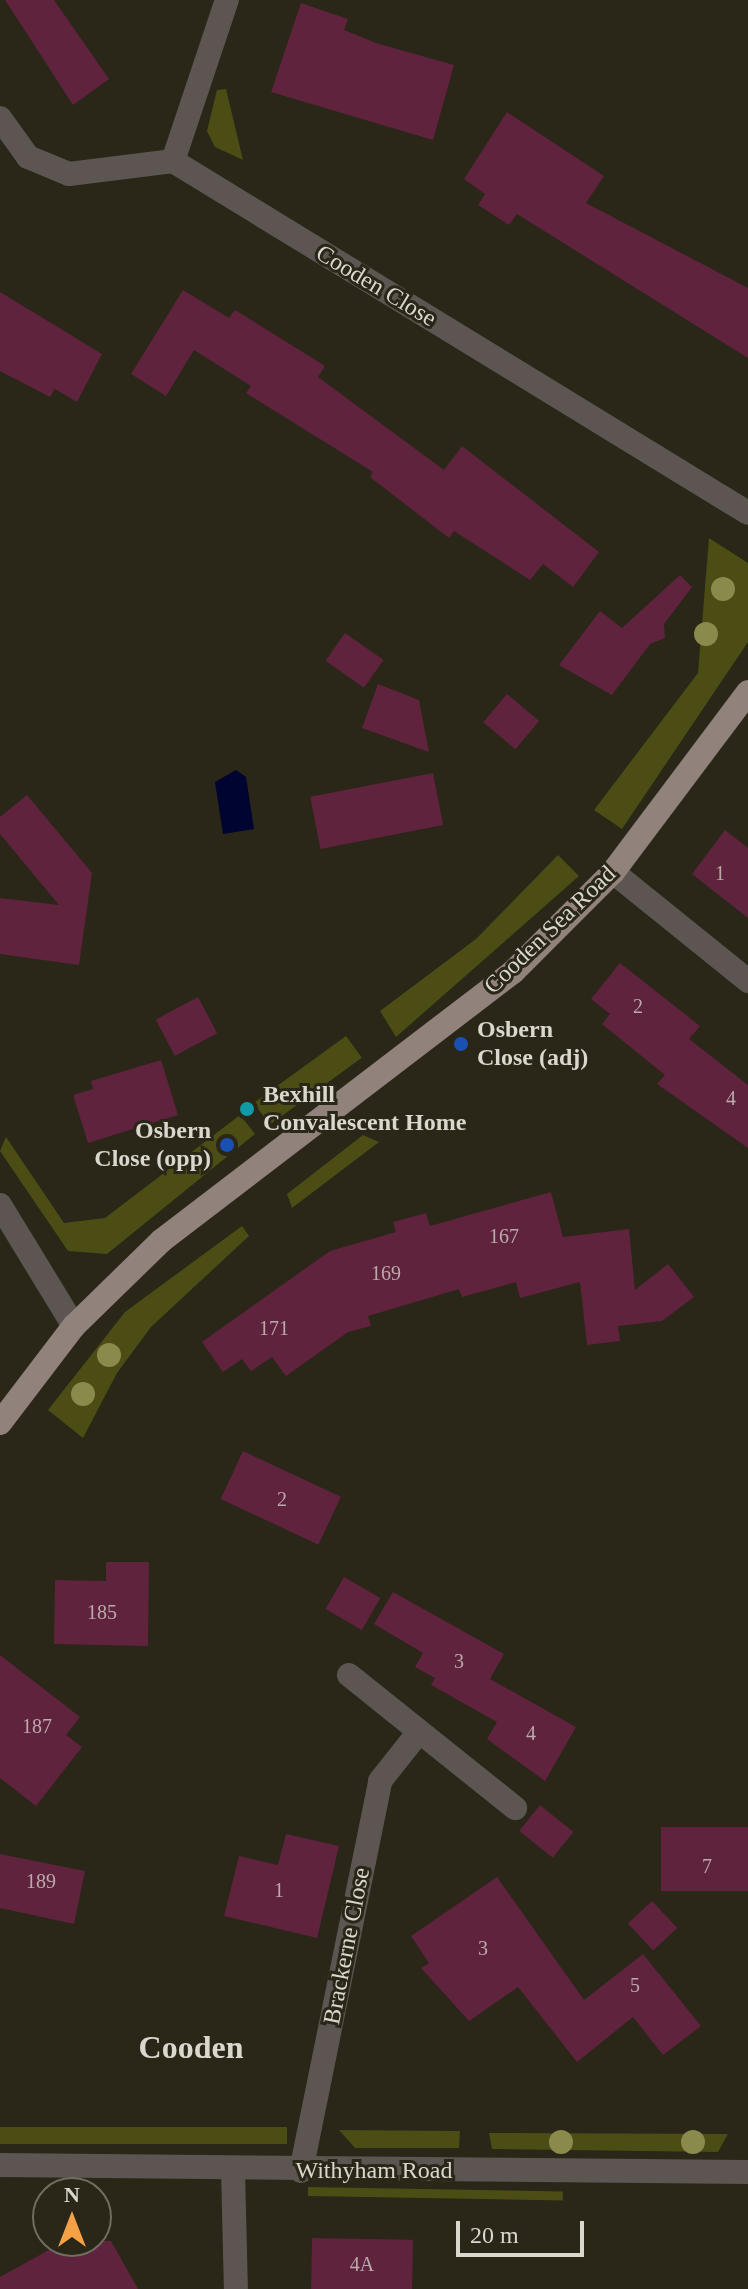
<!DOCTYPE html>
<style>
body{margin:0}
#map{position:relative;width:748px;height:2289px;overflow:hidden;background:#2a2618;font-family:Georgia,serif}
div>[style]{position:absolute}
.green>*{inset:0;background:#4b4d15;transform-origin:0 0}
.water>*{inset:0;background:#000430}
.building>*{inset:0;background:#5f233e;transform-origin:0 0}
.minor>*{height:24px;margin:-12px;padding:0 12px;transform-origin:12px;border-radius:12px;background:#5c5551}
.major>*{height:24px;margin:-12px;padding:0 12px;transform-origin:12px;border-radius:12px;background:#91827c}
.trees>*{width:24px;height:24px;margin:-12px;border-radius:50%;background:#8a8a4d}
.dots>*{width:22px;height:22px;translate:-50% -50%;box-sizing:border-box;border:4px solid #2a2618;border-radius:50%}
span{translate:-50% -50%;white-space:nowrap;text-align:center;line-height:1.15;-webkit-text-stroke:6px #2a2618;paint-order:stroke}
.number-label{font-size:20px;color:#baa}
.number-label span{-webkit-text-stroke-width:0}
.street-label{font-size:24px;color:#dad7ce}
.poi-label{font-size:24px;color:#dad7ce;font-weight:700}
.left{translate:0 -50%;text-align:left}
.right{translate:-100% -50%;text-align:right}
.district-label{font-size:32px;color:#dad7ce;font-weight:700}
.north{position:absolute;left:32px;top:2177px;width:80px;height:80px;box-sizing:border-box;background:#2a2618;border:2px solid #706d61;border-radius:50%;rotate:0deg;font-size:22px;font-weight:700;line-height:32px;text-align:center;color:#dad7ce}
.north::after{content:'';display:block;margin:auto;width:28px;height:36px;background:#f5a246;clip-path:polygon(50% 0,100% 100%,50% 72%,0 100%)}
.scale{position:absolute;left:456px;top:2221px;width:128px;height:36px;box-sizing:border-box;border:4px solid #dad7ce;border-top:0;padding-left:10px;font-size:24px;line-height:28px;white-space:nowrap;color:#dad7ce;-webkit-text-stroke:6px #2a2618;paint-order:stroke}
</style>
<div id="map">
<div class="green">
<i style="clip-path:polygon(226px 89px,243px 160px,215px 147px,207px 131px,217px 90px)"></i>
<i style="clip-path:polygon(709px 538px,748px 563px,748px 642px,622px 829px,594px 810px,698px 673px)"></i>
<i style="clip-path:polygon(558px 855px,579px 876px,396px 1037px,380px 1011px,476px 939px)"></i>
<i style="left:346px;top:1036px;width:27px;height:114px;rotate:54deg"></i>
<i style="clip-path:polygon(240px 1115px,255px 1134px,107px 1254px,68px 1251px,0 1151px,6px 1137px,64px 1223px,105px 1218px)"></i>
<i style="clip-path:polygon(363px 1135px,379px 1142px,292px 1208px,287px 1194px)"></i>
<i style="clip-path:polygon(242px 1226px,249px 1236px,151px 1327px,117px 1373px,83px 1438px,48px 1410px,125px 1312px)"></i>
<i style="left:0;top:2127px;width:287px;height:17px"></i>
<i style="clip-path:polygon(339px 2130px,460px 2131px,459px 2148px,355px 2148px)"></i>
<i style="clip-path:polygon(489px 2133px,728px 2134px,718px 2152px,492px 2149px)"></i>
<i style="left:308px;top:2187px;width:255px;height:9px;rotate:1deg"></i>
</div>
<div class="water">
<i style="clip-path:polygon(236px 770px,246px 777px,254px 829px,223px 834px,215px 782px)"></i>
</div>
<div class="building">
<i style="clip-path:polygon(5px 0,54px 0,109px 79px,73px 105px)"></i>
<i style="clip-path:polygon(301px 3px,348px 19px,344px 30px,376px 43px,454px 65px,433px 140px,271px 92px)"></i>
<i style="clip-path:polygon(507px 112px,604px 176px,586px 203px,748px 288px,748px 358px,517px 214px,509px 225px,478px 205px,485px 194px,464px 179px)"></i>
<i style="clip-path:polygon(183px 290px,229px 318px,235px 310px,325px 366px,318px 377px,444px 470px,462px 446px,599px 552px,573px 587px,543px 564px,530px 580px,454px 531px,449px 538px,370px 477px,373px 472px,246px 393px,251px 386px,194px 350px,166px 396px,131px 374px)"></i>
<i style="clip-path:polygon(0 292px,102px 354px,77px 402px,55px 389px,50px 397px,0 371px)"></i>
<i style="clip-path:polygon(680px 575px,692px 587px,664px 624px,665px 638px,650px 644px,612px 695px,559px 665px,600px 611px,622px 628px)"></i>
<i style="left:345px;top:633px;width:47px;height:34px;rotate:35deg"></i>
<i style="clip-path:polygon(378px 684px,419px 700px,429px 752px,362px 728px)"></i>
<i style="left:507px;top:694px;width:42px;height:37px;rotate:40deg"></i>
<i style="left:433px;top:773px;width:53px;height:125px;rotate:79deg"></i>
<i style="clip-path:polygon(27px 795px,92px 873px,79px 965px,0 954px,0 898px,59px 905px,0 834px,0 817px)"></i>
<i style="clip-path:polygon(725px 830px,748px 848px,748px 918px,692px 874px)"></i>
<i style="clip-path:polygon(620px 963px,700px 1026px,689px 1039px,748px 1085px,748px 1148px,657px 1084px,665px 1075px,602px 1024px,610px 1014px,591px 999px)"></i>
<i style="left:198px;top:997px;width:41px;height:48px;rotate:62deg"></i>
<i style="clip-path:polygon(161px 1060px,178px 1115px,88px 1143px,73px 1095px,93px 1089px,91px 1081px)"></i>
<i style="clip-path:polygon(551px 1192px,563px 1237px,629px 1229px,635px 1290px,668px 1264px,694px 1297px,662px 1321px,618px 1326px,620px 1341px,587px 1345px,580px 1282px,520px 1298px,516px 1282px,462px 1297px,459px 1289px,368px 1316px,371px 1326px,348px 1332px,286px 1376px,272px 1357px,251px 1371px,242px 1359px,223px 1372px,202px 1342px,330px 1251px,396px 1232px,393px 1222px,426px 1213px,430px 1226px)"></i>
<i style="left:243px;top:1451px;width:108px;height:53px;rotate:25deg"></i>
<i style="clip-path:polygon(106px 1562px,149px 1562px,148px 1646px,54px 1644px,55px 1580px,106px 1581px)"></i>
<i style="left:344px;top:1577px;width:42px;height:37px;rotate:30deg"></i>
<i style="clip-path:polygon(393px 1592px,504px 1654px,490px 1679px,576px 1727px,545px 1781px,487px 1739px,497px 1722px,431px 1685px,435px 1678px,415px 1667px,423px 1653px,374px 1624px)"></i>
<i style="clip-path:polygon(0 1655px,80px 1717px,66px 1735px,82px 1747px,36px 1806px,0 1778px)"></i>
<i style="left:540px;top:1805px;width:43px;height:33px;rotate:39deg"></i>
<i style="left:748px;top:1827px;width:64px;height:87px;rotate:90deg"></i>
<i style="clip-path:polygon(286px 1834px,339px 1846px,317px 1938px,224px 1916px,239px 1856px,278px 1865px)"></i>
<i style="clip-path:polygon(0 1854px,85px 1871px,74px 1924px,0 1908px)"></i>
<i style="clip-path:polygon(497px 1877px,584px 2000px,643px 1954px,701px 2026px,663px 2055px,633px 2017px,577px 2062px,518px 1987px,469px 2021px,421px 1968px,429px 1963px,411px 1936px)"></i>
<i style="left:652px;top:1901px;width:37px;height:33px;rotate:47deg"></i>
<i style="left:312px;top:2238px;width:101px;height:51px;rotate:1deg"></i>
<i style="clip-path:polygon(65px 2241px,111px 2241px,138px 2289px,0 2289px,0 2277px)"></i>
</div>
<div class="minor">
<i style="left:0;top:118px;width:48px;rotate:54.3deg"></i>
<i style="left:28px;top:157px;width:44px;rotate:22.5deg"></i>
<i style="left:69px;top:174px;width:105px;rotate:-7.1deg"></i>
<i style="left:173px;top:161px;width:674px;rotate:31.47deg"></i>
<i style="left:173px;top:161px;width:170px;rotate:-71.5deg"></i>
<i style="left:613px;top:872px;width:174px;rotate:38.9deg"></i>
<i style="left:0;top:1205px;width:142px;rotate:58.6deg"></i>
<i style="left:349px;top:1675px;width:213px;rotate:38.7deg"></i>
<i style="left:0;top:2165px;width:748px;rotate:0.54deg"></i>
<i style="left:233px;top:2170px;width:119px;rotate:88.6deg"></i>
<i style="left:301px;top:2171px;width:398px;rotate:-78.5deg"></i>
<i style="left:380px;top:1781px;width:61px;rotate:-51.6deg"></i>
</div>
<div class="major">
<i style="left:0;top:1423px;width:122px;rotate:-52.7deg"></i>
<i style="left:74px;top:1326px;width:122px;rotate:-44.3deg"></i>
<i style="left:161px;top:1241px;width:443px;rotate:-37.4deg"></i>
<i style="left:513px;top:972px;width:141px;rotate:-45deg"></i>
<i style="left:613px;top:872px;width:225px;rotate:-53.1deg"></i>
</div>
<div class="trees">
<i style="left:723px;top:589px"></i>
<i style="left:706px;top:634px"></i>
<i style="left:109px;top:1355px"></i>
<i style="left:83px;top:1394px"></i>
<i style="left:561px;top:2142px"></i>
<i style="left:693px;top:2142px"></i>
</div>
<div class="dots">
<i style="left:461px;top:1044px;background:#1a4fb4"></i>
<i style="left:247px;top:1109px;background:#0f9aa8"></i>
<i style="left:227px;top:1145px;background:#1a4fb4"></i>
</div>
<div class="number-label">
<span style="left:720px;top:873px">1</span>
<span style="left:638px;top:1006px">2</span>
<span style="left:731px;top:1098px">4</span>
<span style="left:504px;top:1236px">167</span>
<span style="left:386px;top:1273px">169</span>
<span style="left:274px;top:1328px">171</span>
<span style="left:282px;top:1499px">2</span>
<span style="left:102px;top:1612px">185</span>
<span style="left:459px;top:1661px">3</span>
<span style="left:37px;top:1726px">187</span>
<span style="left:531px;top:1733px">4</span>
<span style="left:707px;top:1866px">7</span>
<span style="left:41px;top:1881px">189</span>
<span style="left:279px;top:1890px">1</span>
<span style="left:483px;top:1948px">3</span>
<span style="left:635px;top:1985px">5</span>
<span style="left:362px;top:2264px">4A</span>
</div>
<div class="street-label">
<span style="left:376px;top:286px;rotate:31deg">Cooden Close</span>
<span style="left:550px;top:930px;rotate:-44deg">Cooden Sea Road</span>
<span style="left:347px;top:1946px;rotate:-79deg">Brackerne Close</span>
<span style="left:374px;top:2171px">Withyham Road</span>
</div>
<div class="poi-label">
<span class="left" style="left:477px;top:1044px">Osbern<br>Close (adj)</span>
<span class="left" style="left:263px;top:1109px">Bexhill<br>Convalescent Home</span>
<span class="right" style="left:211px;top:1145px">Osbern<br>Close (opp)</span>
</div>
<div class="district-label">
<span style="left:191px;top:2047px">Cooden</span>
</div>
<div class="north">N</div>
<div class="scale">20 m</div>
</div>
